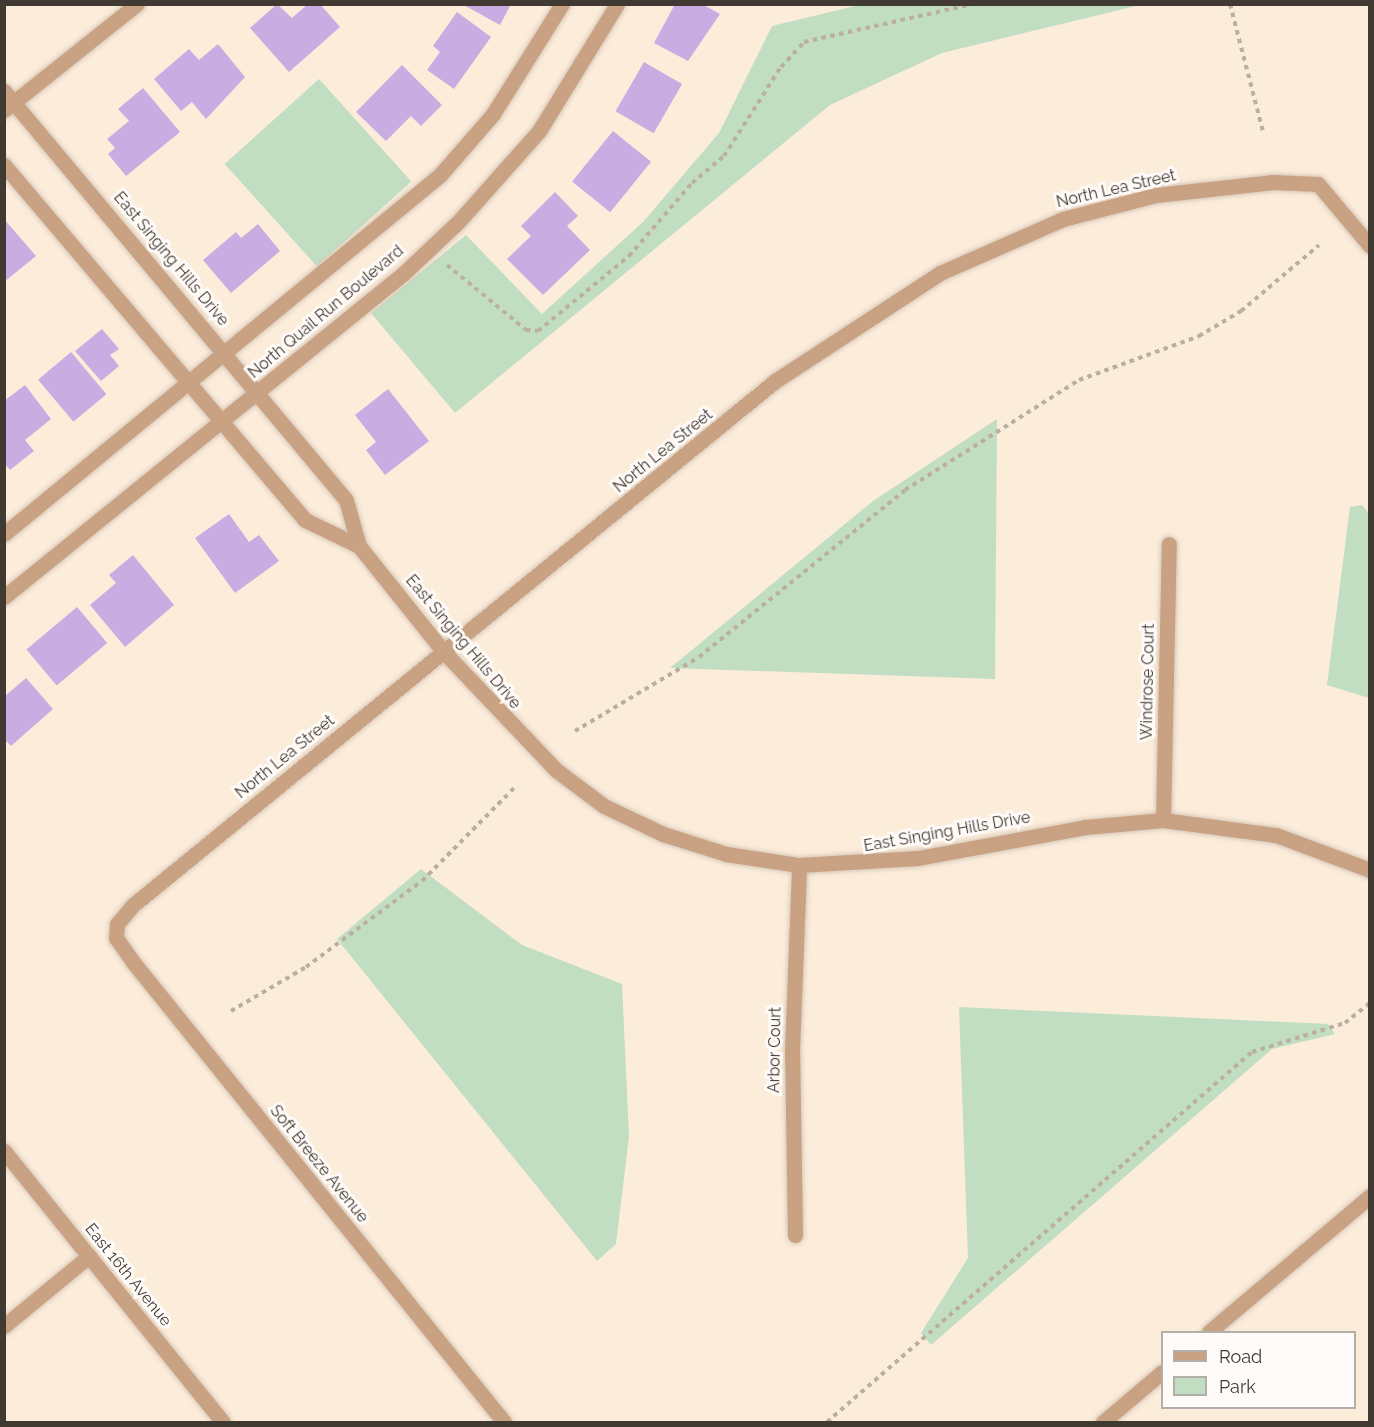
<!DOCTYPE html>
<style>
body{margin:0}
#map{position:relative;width:1374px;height:1427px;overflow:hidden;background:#fcecda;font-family:Raleway,sans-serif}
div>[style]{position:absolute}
.green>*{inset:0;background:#c1dec2;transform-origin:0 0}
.building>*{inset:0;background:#c8ade2;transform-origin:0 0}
.path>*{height:4px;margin-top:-2px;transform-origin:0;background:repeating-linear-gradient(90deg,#bcafa1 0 4.5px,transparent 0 9px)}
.roads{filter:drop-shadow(0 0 2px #d7c8b9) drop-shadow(0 0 2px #d7c8b9)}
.minor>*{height:15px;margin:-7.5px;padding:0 7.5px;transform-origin:7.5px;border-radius:7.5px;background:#c9a183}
.tertiary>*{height:15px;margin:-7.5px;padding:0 7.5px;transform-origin:7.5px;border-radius:7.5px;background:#c9a183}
span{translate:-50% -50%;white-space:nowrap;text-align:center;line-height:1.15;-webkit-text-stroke:6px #fffbf8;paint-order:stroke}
.street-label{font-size:16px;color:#413a33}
.frame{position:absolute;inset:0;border:6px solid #413a33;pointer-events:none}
.legend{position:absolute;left:1161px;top:1331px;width:195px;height:78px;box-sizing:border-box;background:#fffbf8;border:2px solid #b3aea9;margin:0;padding:8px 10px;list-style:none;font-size:18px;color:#413a33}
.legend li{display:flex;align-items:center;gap:12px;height:30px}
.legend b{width:30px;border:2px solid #b3aea9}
</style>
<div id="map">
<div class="green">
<i style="clip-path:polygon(859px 5px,1140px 5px,942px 53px,830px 105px,455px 413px,371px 313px,466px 235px,542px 314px,643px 222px,719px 133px,772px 26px)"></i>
<i style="left:319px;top:79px;width:138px;height:127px;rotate:48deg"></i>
<i style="clip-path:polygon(997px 419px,995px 679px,670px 668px,873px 501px)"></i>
<i style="clip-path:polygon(1362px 505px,1370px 515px,1369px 698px,1327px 685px,1350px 507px)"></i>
<i style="clip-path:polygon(421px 869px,522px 945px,622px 984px,629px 1136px,616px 1244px,597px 1261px,337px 939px)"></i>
<i style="clip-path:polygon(959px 1007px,1328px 1024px,1335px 1034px,1272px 1049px,931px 1345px,921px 1333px,968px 1258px)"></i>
</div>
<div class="building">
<i style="clip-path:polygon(277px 4px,292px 18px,308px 4px,320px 4px,340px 27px,289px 72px,250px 28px)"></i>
<i style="clip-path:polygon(462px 4px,511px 4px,500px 25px)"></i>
<i style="clip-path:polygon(675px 4px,702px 4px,720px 14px,688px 61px,654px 43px)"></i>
<i style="clip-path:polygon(457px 12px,491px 37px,454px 89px,427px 70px,440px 52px,433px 46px)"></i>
<i style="clip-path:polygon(218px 44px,245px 77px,206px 119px,192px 102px,181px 111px,154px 79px,189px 49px,199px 60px)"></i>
<i style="left:644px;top:62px;width:44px;height:57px;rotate:30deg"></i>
<i style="clip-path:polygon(402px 65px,442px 105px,421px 126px,411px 116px,386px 141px,356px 112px)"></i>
<i style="clip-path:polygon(143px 88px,180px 132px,126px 176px,108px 154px,115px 148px,107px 139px,129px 121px,118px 109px)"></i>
<i style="left:613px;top:131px;width:49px;height:65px;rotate:39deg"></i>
<i style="clip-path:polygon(555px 192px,578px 216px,567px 226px,590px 250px,543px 295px,507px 259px,531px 236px,521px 226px)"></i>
<i style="clip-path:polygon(4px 219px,36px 256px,4px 282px)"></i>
<i style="clip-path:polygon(258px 224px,280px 251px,231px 293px,203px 260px,236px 232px,241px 238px)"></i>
<i style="clip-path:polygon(102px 329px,119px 349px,110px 355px,119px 366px,101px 381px,75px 351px)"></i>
<i style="left:71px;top:352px;width:55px;height:43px;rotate:50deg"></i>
<i style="clip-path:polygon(25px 385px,51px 419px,25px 440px,34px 451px,10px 470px,4px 463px,4px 401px)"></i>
<i style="clip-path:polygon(388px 389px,429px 441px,385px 475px,366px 450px,376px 442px,355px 415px)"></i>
<i style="clip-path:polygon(229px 514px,249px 542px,259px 535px,279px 561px,235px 593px,195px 538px)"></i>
<i style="clip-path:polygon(133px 555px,174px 605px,125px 647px,90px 605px,116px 583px,109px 575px)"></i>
<i style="left:77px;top:607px;width:47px;height:66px;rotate:50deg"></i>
<i style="clip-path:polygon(26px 678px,53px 709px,11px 746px,4px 739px,4px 697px)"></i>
</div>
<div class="path">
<i style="left:1230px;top:4px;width:135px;rotate:75.5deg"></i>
<i style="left:447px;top:265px;width:102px;rotate:39.4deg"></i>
<i style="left:526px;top:330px;width:12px;rotate:5deg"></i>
<i style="left:538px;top:331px;width:118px;rotate:-39.5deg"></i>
<i style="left:629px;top:256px;width:96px;rotate:-49.2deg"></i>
<i style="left:692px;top:183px;width:42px;rotate:-40.2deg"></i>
<i style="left:724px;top:156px;width:106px;rotate:-57.4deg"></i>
<i style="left:781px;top:67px;width:34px;rotate:-47deg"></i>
<i style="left:804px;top:42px;width:173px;rotate:-12.7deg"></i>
<i style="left:575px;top:731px;width:144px;rotate:-30.8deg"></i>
<i style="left:699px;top:657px;width:265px;rotate:-39deg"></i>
<i style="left:905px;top:490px;width:206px;rotate:-32.3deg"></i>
<i style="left:1079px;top:380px;width:128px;rotate:-20.1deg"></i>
<i style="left:1199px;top:336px;width:49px;rotate:-30.8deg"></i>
<i style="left:1241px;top:311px;width:102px;rotate:-40.2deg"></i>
<i style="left:231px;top:1011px;width:87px;rotate:-30.4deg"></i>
<i style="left:306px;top:967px;width:144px;rotate:-36.6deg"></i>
<i style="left:422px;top:881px;width:132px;rotate:-45.3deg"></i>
<i style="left:827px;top:1422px;width:563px;rotate:-41.04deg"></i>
<i style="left:1252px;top:1052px;width:97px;rotate:-17.3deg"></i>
<i style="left:1345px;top:1023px;width:32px;rotate:-39deg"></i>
</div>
<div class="roads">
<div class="minor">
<i style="left:4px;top:91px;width:533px;rotate:50.1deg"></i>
<i style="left:346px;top:500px;width:48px;rotate:74.2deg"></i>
<i style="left:359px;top:546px;width:134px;rotate:51.3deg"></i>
<i style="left:443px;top:651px;width:164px;rotate:46.5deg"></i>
<i style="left:556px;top:770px;width:60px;rotate:36.9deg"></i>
<i style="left:604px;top:806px;width:65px;rotate:25.4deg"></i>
<i style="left:663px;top:834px;width:66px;rotate:17.6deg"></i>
<i style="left:726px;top:854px;width:74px;rotate:8.6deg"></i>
<i style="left:799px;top:865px;width:119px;rotate:-3.4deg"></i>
<i style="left:918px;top:858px;width:170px;rotate:-10.5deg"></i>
<i style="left:1085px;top:827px;width:78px;rotate:-5.1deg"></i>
<i style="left:1163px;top:820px;width:114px;rotate:7.6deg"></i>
<i style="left:1276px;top:835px;width:100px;rotate:20.4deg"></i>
<i style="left:4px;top:110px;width:170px;rotate:-38.6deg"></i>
<i style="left:4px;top:165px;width:465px;rotate:49.7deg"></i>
<i style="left:305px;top:520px;width:60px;rotate:25.7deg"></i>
<i style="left:4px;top:534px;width:565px;rotate:-39.47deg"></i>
<i style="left:440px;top:175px;width:81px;rotate:-49deg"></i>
<i style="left:493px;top:114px;width:130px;rotate:-57.9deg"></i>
<i style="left:4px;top:597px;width:515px;rotate:-39.01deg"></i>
<i style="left:404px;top:273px;width:76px;rotate:-43.4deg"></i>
<i style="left:459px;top:221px;width:120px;rotate:-48.4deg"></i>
<i style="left:539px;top:131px;width:149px;rotate:-58.4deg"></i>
<i style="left:1163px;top:820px;width:276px;rotate:-88.8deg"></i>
<i style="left:795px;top:1235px;width:184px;rotate:-90.9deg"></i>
<i style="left:792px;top:1051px;width:186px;rotate:-87.8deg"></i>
<i style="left:4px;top:1326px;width:110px;rotate:-39.5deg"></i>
<i style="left:1209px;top:1332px;width:211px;rotate:-40.2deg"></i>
<i style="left:504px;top:1422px;width:591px;rotate:-128.89deg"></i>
<i style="left:133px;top:962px;width:29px;rotate:-125deg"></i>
<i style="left:116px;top:938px;width:14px;rotate:-86deg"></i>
<i style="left:117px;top:924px;width:25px;rotate:-50deg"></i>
<i style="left:133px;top:905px;width:829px;rotate:-39.22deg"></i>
<i style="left:775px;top:381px;width:197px;rotate:-33.2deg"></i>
<i style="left:940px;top:273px;width:134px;rotate:-23.7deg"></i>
<i style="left:1063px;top:219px;width:96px;rotate:-14.5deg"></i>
<i style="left:1156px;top:195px;width:118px;rotate:-6.3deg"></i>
<i style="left:1273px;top:182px;width:45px;rotate:2.5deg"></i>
<i style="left:1318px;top:184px;width:81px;rotate:50deg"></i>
<i style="left:1103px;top:1422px;width:77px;rotate:-40.3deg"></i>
</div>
<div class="tertiary">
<i style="left:4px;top:1151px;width:348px;rotate:51.1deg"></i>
</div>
</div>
<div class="street-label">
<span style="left:1116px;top:189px;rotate:-13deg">North Lea Street</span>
<span style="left:171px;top:259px;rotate:50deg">East Singing Hills Drive</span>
<span style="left:326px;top:312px;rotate:-40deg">North Quail Run Boulevard</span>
<span style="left:663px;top:451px;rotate:-39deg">North Lea Street</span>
<span style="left:463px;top:642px;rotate:50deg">East Singing Hills Drive</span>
<span style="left:1148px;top:682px;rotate:-89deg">Windrose Court</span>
<span style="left:285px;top:757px;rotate:-39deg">North Lea Street</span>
<span style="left:947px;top:832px;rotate:-10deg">East Singing Hills Drive</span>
<span style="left:775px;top:1050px;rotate:-89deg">Arbor Court</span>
<span style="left:319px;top:1164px;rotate:51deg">Soft Breeze Avenue</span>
<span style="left:128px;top:1275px;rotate:51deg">East 16th Avenue</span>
</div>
<div class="frame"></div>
<ul class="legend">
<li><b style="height:8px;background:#c9a183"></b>Road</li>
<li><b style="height:16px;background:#c1dec2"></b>Park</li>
</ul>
</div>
